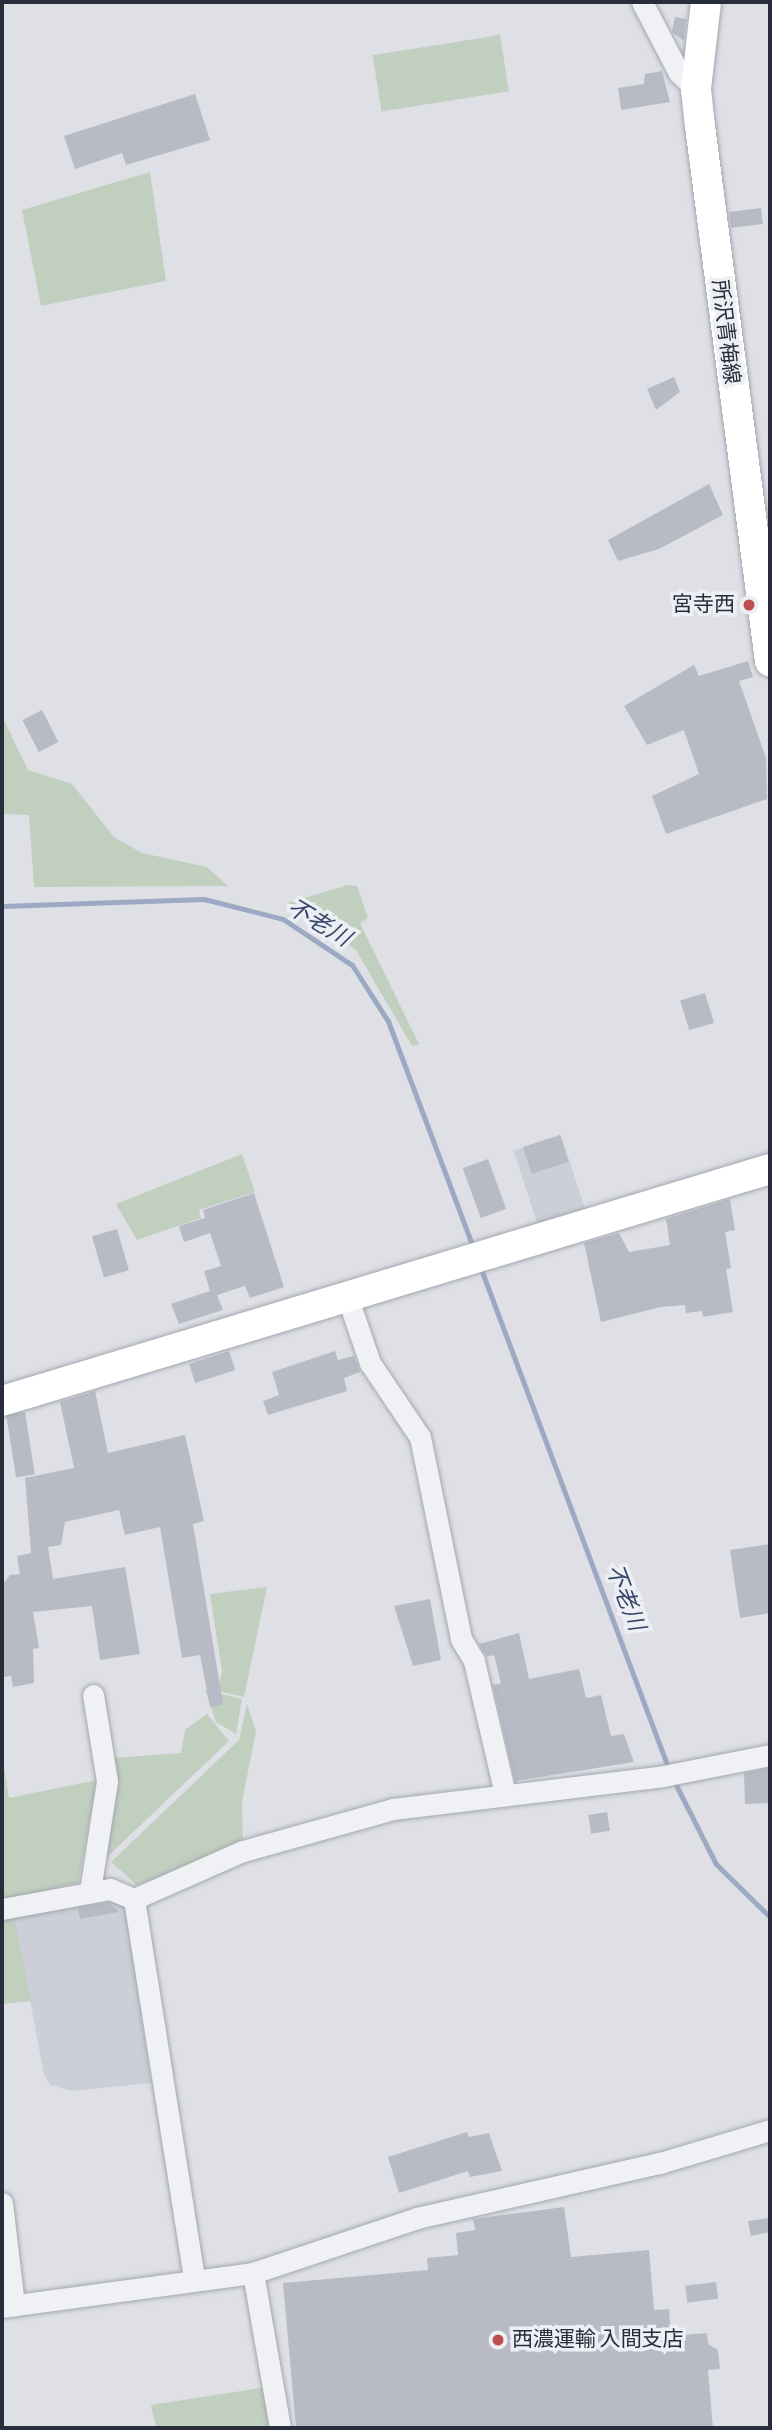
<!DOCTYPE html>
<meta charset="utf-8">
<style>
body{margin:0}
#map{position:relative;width:772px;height:2430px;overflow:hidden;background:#dee0e6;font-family:"Alegreya Sans","Noto Sans JP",sans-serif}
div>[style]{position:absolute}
.built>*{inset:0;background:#cccfd7;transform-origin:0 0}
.green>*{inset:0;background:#c1cfbf;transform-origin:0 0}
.stream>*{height:5px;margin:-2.5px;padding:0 2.5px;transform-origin:2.5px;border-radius:2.5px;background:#9ca9c3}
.building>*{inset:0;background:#b8bbc5;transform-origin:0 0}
.roads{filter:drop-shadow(0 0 2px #a4a7af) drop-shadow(0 0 2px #a4a7af)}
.street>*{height:21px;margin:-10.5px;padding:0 10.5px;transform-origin:10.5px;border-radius:10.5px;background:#f0f1f4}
.secondary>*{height:30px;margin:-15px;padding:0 15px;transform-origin:15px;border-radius:15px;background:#fff}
.dots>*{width:19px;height:19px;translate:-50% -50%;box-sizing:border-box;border:4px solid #edeff4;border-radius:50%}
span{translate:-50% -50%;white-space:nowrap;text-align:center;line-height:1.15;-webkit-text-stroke:7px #edeff4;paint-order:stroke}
.street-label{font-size:21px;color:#282d3b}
.poi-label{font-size:21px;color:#282d3b}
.right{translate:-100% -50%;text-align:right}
.left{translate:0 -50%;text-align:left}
.water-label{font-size:23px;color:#37476a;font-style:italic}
.frame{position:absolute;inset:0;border:4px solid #282d3b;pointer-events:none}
</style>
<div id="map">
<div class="built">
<i style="left:561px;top:1135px;width:80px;height:50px;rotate:72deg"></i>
<i style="clip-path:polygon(116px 1895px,125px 1901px,151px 2083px,72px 2091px,50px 2085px,44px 2075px,14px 1915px)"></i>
</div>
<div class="green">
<i style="left:500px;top:35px;width:57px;height:129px;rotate:81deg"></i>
<i style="clip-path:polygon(150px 172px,166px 281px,41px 306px,22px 210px)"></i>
<i style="clip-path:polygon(2px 716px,28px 770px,72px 784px,114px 837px,142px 853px,207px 867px,228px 886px,34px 887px,29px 815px,2px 814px)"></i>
<i style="clip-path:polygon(348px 885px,357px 886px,368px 918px,360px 923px,419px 1044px,412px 1046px,356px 950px,287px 903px)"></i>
<i style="clip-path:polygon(242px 1154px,255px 1192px,199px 1210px,201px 1218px,137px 1240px,116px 1204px)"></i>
<i style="clip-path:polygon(267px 1587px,244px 1697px,218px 1691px,222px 1671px,210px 1594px)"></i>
<i style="clip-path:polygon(205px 1690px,242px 1699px,236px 1734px,216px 1722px)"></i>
<i style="clip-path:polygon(247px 1704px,256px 1731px,242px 1802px,243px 1845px,137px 1885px,111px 1862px,239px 1740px)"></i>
<i style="clip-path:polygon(207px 1714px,229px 1741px,106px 1858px,112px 1758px,181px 1753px,185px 1730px)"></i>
<i style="clip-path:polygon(2px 1755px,9px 1798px,97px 1780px,78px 1883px,2px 1900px)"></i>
<i style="clip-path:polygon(14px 1915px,31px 2001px,2px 2004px,2px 1917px)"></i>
<i style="clip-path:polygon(267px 2387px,275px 2428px,156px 2428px,151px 2405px)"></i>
</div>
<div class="stream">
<i style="left:2px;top:906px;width:202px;rotate:-2deg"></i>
<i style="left:204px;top:899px;width:81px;rotate:14.2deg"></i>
<i style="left:283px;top:919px;width:83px;rotate:33.7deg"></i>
<i style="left:352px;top:965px;width:67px;rotate:57.3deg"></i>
<i style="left:388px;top:1021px;width:241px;rotate:69.4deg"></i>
<i style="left:481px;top:1269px;width:535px;rotate:69.43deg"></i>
<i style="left:673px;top:1779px;width:95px;rotate:63.2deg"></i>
<i style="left:716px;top:1864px;width:76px;rotate:44.5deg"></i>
</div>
<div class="building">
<i style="clip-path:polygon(675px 17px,686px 19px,684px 41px,672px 32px)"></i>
<i style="clip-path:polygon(662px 71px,670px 102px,621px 110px,618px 88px,644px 84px,645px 74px)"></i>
<i style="clip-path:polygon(195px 94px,210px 140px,126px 165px,122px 153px,75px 169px,64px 136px)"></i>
<i style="left:761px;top:208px;width:16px;height:32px;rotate:83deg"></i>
<i style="clip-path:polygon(674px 377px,680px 392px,656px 410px,647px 389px)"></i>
<i style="clip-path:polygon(709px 484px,723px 515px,659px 549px,618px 561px,608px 540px)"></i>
<i style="clip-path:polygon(748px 661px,753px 677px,739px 681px,766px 758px,767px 799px,666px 834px,652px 796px,699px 774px,684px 730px,647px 745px,624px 706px,694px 665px,699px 676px)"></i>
<i style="left:42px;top:710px;width:36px;height:22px;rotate:63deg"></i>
<i style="left:705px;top:993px;width:31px;height:26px;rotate:73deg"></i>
<i style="left:560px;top:1135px;width:28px;height:39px;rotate:72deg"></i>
<i style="left:488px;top:1159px;width:53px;height:27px;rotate:70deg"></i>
<i style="clip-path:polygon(254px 1193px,284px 1287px,250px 1298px,245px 1286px,217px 1295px,223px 1310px,179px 1324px,171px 1304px,210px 1291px,204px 1271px,221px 1266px,210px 1233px,184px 1242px,179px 1226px,205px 1218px,203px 1210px)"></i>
<i style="clip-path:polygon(730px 1199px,735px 1230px,725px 1232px,731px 1268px,726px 1269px,733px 1312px,703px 1317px,702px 1311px,686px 1313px,685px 1305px,661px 1307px,601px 1322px,584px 1243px,619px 1233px,629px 1252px,670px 1245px,666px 1219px)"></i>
<i style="left:117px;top:1229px;width:43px;height:26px;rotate:74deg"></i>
<i style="left:229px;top:1351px;width:20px;height:42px;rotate:72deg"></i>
<i style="clip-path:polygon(335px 1351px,338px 1360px,354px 1356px,360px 1372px,344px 1378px,347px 1391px,268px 1415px,263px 1401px,279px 1395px,272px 1372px)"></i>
<i style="clip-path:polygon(95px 1391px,108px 1453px,185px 1435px,204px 1521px,193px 1524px,223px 1704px,210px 1707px,200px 1655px,182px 1658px,160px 1527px,125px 1535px,119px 1510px,65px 1522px,61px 1545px,48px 1547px,53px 1579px,125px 1567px,140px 1654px,100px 1660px,92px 1606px,33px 1612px,39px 1648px,33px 1649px,34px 1683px,13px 1687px,11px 1676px,4px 1677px,2px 1586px,10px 1575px,20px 1574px,17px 1556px,31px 1553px,25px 1478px,74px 1468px,60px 1402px)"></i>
<i style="left:25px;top:1412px;width:63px;height:19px;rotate:81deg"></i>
<i style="clip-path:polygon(770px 1544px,770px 1613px,740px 1618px,730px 1550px)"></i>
<i style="clip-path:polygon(430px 1599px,441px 1660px,413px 1666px,394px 1606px)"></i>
<i style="clip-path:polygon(519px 1633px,529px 1679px,579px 1669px,586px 1698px,601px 1695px,611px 1736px,624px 1734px,634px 1762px,515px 1781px,493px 1685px,501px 1683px,494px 1655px,487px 1657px,479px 1644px)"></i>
<i style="clip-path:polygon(770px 1768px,770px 1803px,745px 1804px,744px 1773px)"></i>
<i style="left:607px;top:1812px;width:19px;height:19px;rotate:81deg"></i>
<i style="clip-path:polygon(109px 1903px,119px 1912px,80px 1919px,78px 1908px)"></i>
<i style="clip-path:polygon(467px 2132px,469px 2137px,489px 2133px,502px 2171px,470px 2177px,468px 2171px,399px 2193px,388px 2157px)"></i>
<i style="clip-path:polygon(564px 2207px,571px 2257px,649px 2250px,654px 2310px,669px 2309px,671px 2336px,707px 2333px,708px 2344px,718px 2350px,720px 2369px,708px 2370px,713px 2428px,296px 2428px,283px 2283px,428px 2270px,427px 2258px,458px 2255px,456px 2233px,475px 2230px,473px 2219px)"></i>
<i style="clip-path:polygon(770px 2218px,770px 2232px,751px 2236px,748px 2221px)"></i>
<i style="left:716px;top:2282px;width:17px;height:31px;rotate:83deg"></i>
</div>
<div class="roads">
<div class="street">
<i style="left:642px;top:2px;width:80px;rotate:62.5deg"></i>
<i style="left:679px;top:73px;width:23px;rotate:43deg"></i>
<i style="left:348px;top:1299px;width:68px;rotate:71deg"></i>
<i style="left:370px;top:1363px;width:89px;rotate:56deg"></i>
<i style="left:420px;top:1437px;width:206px;rotate:78.5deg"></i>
<i style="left:461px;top:1639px;width:26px;rotate:59deg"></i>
<i style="left:474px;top:1661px;width:137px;rotate:76.9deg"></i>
<i style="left:90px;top:1891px;width:111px;rotate:-81.2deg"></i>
<i style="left:107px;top:1781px;width:87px;rotate:-99.2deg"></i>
<i style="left:134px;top:1899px;width:119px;rotate:-23.8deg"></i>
<i style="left:243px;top:1851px;width:156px;rotate:-15.6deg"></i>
<i style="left:393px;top:1809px;width:267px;rotate:-6.9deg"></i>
<i style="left:658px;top:1777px;width:114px;rotate:-11.1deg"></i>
<i style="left:2px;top:1909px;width:110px;rotate:-10.5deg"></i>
<i style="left:110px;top:1889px;width:26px;rotate:23deg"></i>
<i style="left:134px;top:1899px;width:385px;rotate:81deg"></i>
<i style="left:2px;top:2203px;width:103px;rotate:83.3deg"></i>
<i style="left:253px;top:2273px;width:157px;rotate:80.1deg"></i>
<i style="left:2px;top:2307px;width:253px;rotate:-7.7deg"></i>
<i style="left:253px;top:2273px;width:173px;rotate:-18.5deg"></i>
<i style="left:417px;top:2218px;width:249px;rotate:-12.8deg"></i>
<i style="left:660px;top:2163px;width:115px;rotate:-16.7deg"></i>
</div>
<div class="secondary">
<i style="left:706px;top:2px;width:88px;rotate:96.6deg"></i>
<i style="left:696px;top:89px;width:37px;rotate:84deg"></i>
<i style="left:700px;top:126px;width:540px;rotate:82.55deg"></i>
<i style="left:2px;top:1401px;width:802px;rotate:-16.81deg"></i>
</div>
</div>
<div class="dots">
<i style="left:749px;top:605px;background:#c04d4f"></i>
<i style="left:498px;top:2340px;background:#c04d4f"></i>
</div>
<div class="street-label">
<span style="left:725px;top:332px;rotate:83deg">所沢青梅線</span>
</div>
<div class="poi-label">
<span class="right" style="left:735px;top:605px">宮寺西</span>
<span class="left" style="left:512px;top:2340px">西濃運輸 入間支店</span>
</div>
<div class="water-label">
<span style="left:318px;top:924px;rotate:31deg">不老川</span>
<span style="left:624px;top:1598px;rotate:69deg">不老川</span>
</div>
<div class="frame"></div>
</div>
